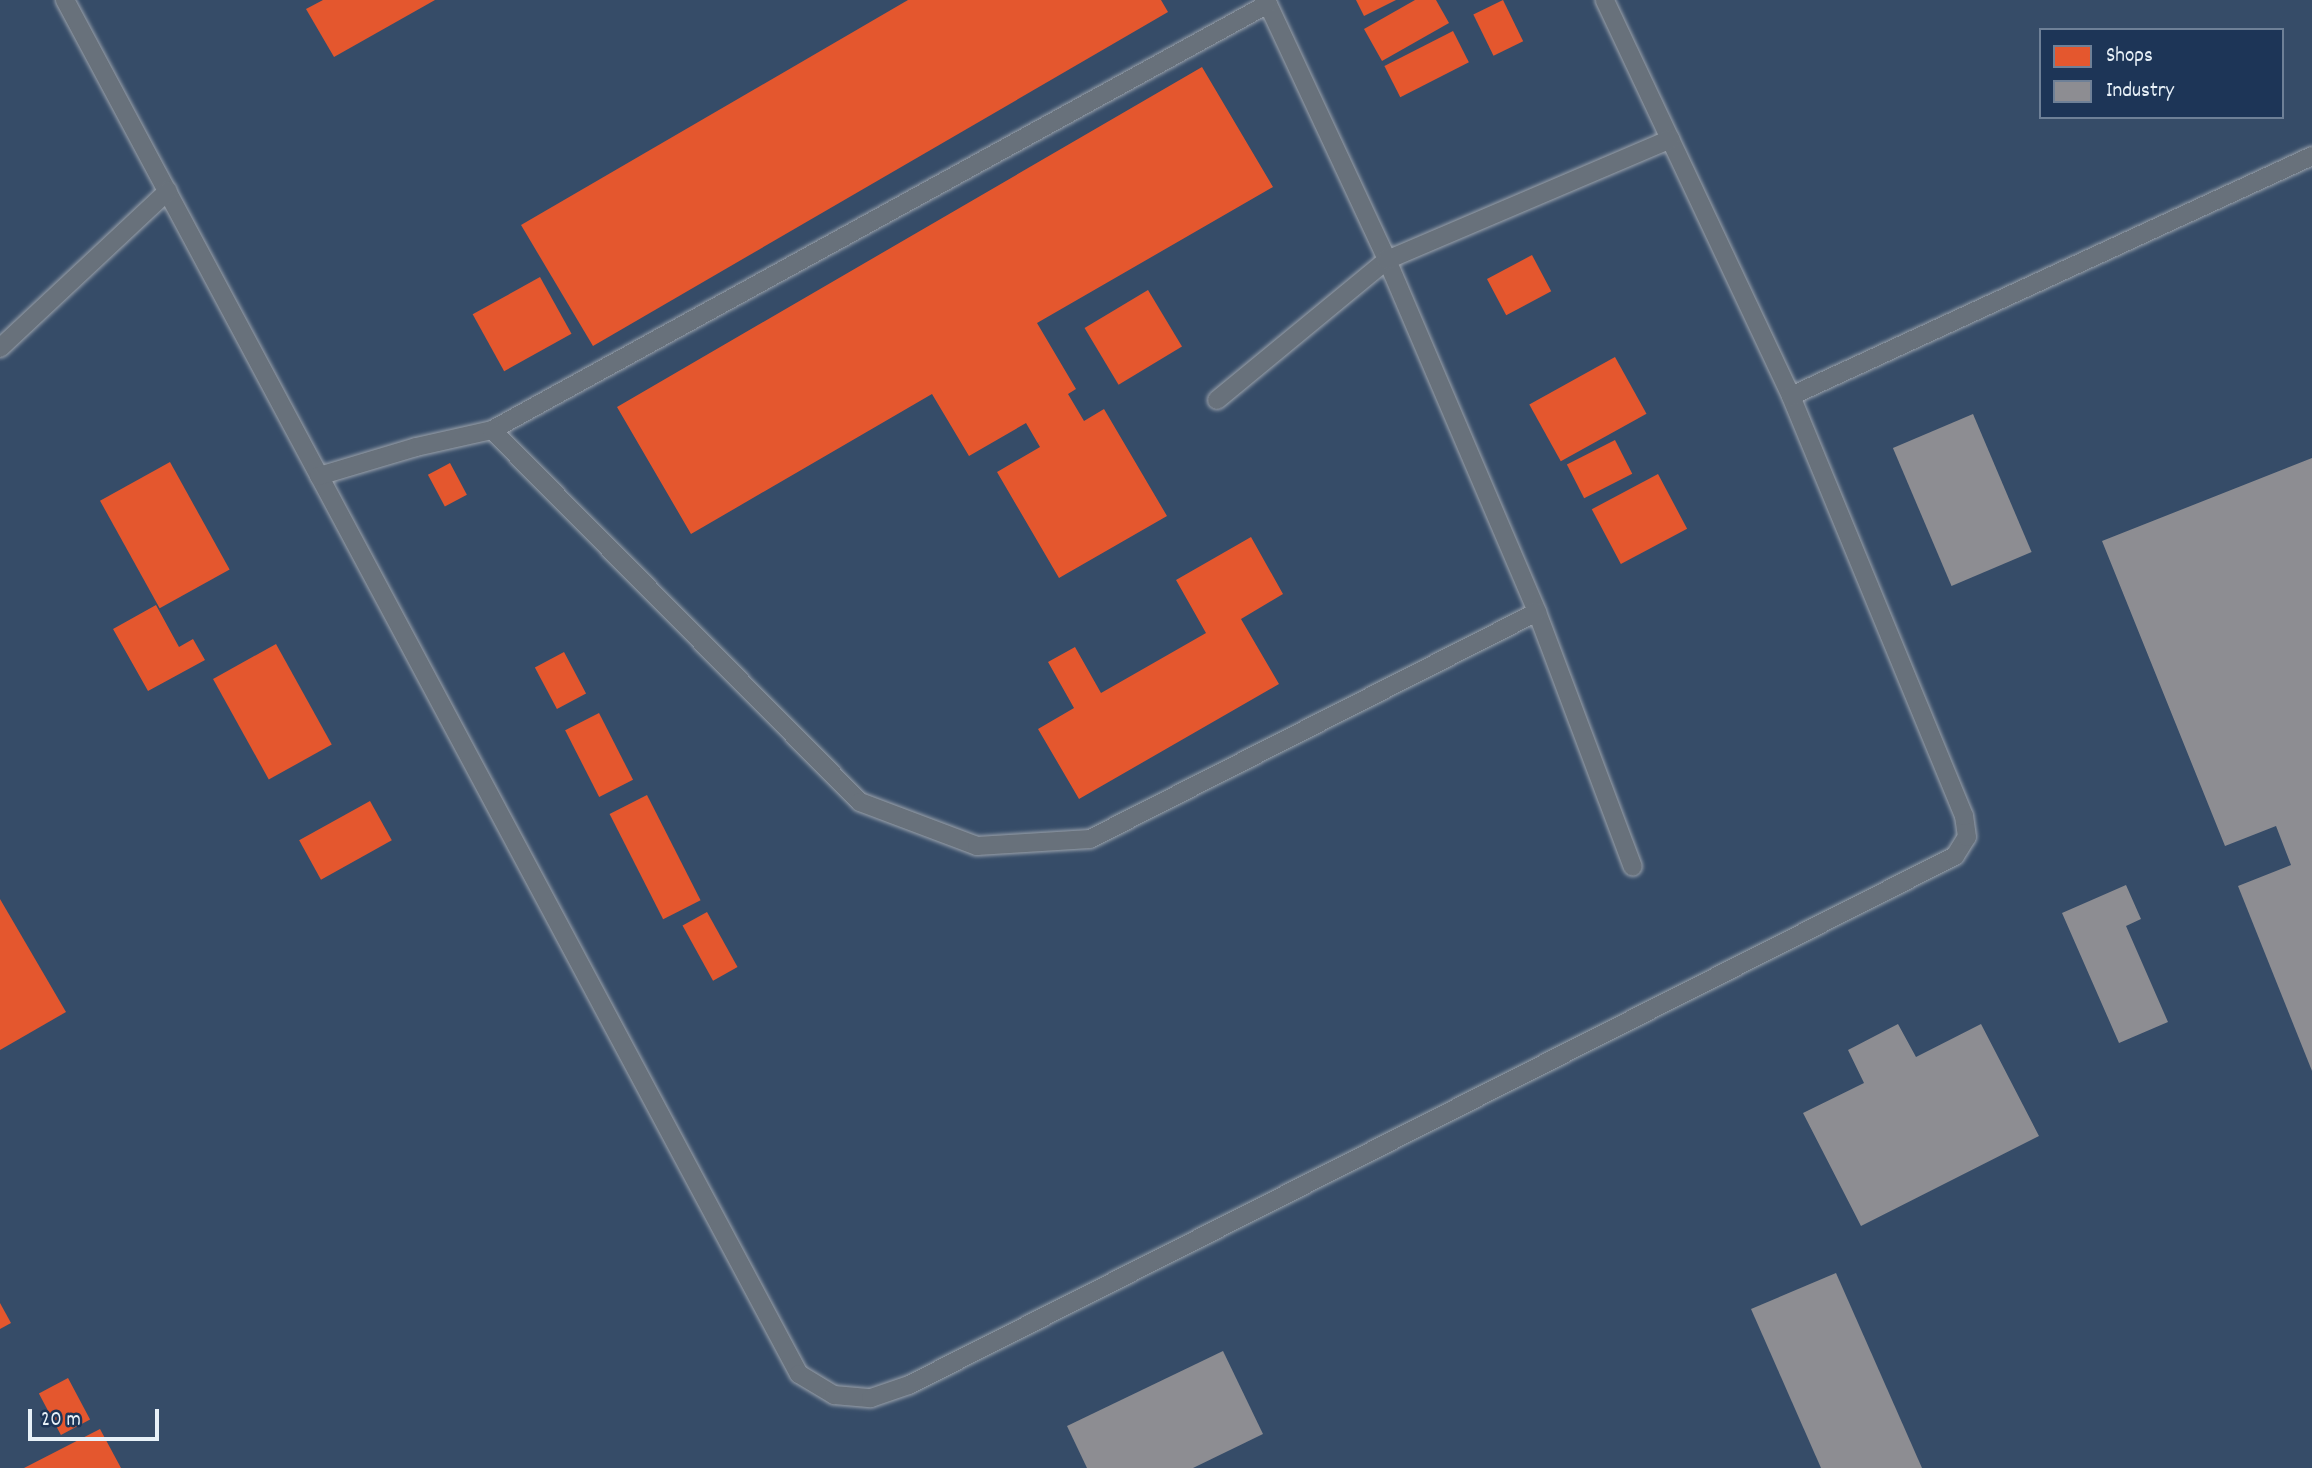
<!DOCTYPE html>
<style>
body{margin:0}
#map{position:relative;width:2312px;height:1468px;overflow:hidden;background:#364254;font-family:Dekko,sans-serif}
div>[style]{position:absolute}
.built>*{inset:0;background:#364c68}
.shops>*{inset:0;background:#e4572e;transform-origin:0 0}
.industry>*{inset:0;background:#8d8d92;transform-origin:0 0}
.roads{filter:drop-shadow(0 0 2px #9ba2ab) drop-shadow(0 0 2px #9ba2ab)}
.lane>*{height:18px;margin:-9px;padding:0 9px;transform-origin:9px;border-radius:9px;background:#68717b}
span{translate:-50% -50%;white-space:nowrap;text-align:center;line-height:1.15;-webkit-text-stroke:7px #1d3557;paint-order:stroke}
.legend{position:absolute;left:2039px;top:28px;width:245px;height:91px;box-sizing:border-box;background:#1d3557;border:2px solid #6e8097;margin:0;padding:9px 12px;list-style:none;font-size:21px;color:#e8f1f8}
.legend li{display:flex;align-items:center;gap:14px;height:35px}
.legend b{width:35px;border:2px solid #6e8097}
.scale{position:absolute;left:28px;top:1409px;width:131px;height:32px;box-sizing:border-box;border:4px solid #e8f1f8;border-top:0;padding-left:9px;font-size:21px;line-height:24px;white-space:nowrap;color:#e8f1f8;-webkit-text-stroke:5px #1d3557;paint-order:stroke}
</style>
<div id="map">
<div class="built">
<i style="clip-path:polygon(evenodd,0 0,2312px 0,2312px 1468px,0 1468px,0 0,2041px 30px,2282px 30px,2282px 117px,2041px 117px,2041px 30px)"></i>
</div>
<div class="shops">
<i style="clip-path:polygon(323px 0,435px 0,334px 57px,306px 9px)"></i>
<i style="clip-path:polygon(908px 0,1161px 0,1168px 12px,593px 346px,521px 225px)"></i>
<i style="clip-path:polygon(1356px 0,1396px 0,1364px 16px)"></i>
<i style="clip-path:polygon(1415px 0,1436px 0,1449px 23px,1382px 61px,1364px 29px)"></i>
<i style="left:1503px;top:0;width:46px;height:33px;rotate:64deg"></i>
<i style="left:1453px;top:31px;width:35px;height:77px;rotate:63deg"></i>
<i style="clip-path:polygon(1202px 67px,1273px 187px,1037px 323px,1076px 389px,1068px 394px,1084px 421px,1104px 409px,1167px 516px,1059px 578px,997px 472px,1040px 447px,1026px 423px,969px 456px,932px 394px,691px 534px,617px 407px)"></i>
<i style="left:1532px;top:255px;width:41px;height:51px;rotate:62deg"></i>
<i style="left:540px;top:277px;width:65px;height:77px;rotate:61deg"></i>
<i style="left:1148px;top:290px;width:66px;height:74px;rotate:59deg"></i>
<i style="left:1615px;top:357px;width:65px;height:98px;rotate:61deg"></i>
<i style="left:1615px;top:440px;width:38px;height:54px;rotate:63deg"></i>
<i style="left:170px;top:462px;width:123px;height:80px;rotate:61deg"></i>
<i style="left:450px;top:463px;width:36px;height:25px;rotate:62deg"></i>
<i style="left:1658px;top:474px;width:62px;height:75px;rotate:62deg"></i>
<i style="clip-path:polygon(1251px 537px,1283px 594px,1241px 619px,1279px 684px,1079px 799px,1038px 729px,1074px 708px,1048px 662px,1075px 647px,1101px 693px,1206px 633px,1176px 580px)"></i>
<i style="clip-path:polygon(156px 605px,179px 647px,193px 639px,205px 660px,148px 691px,113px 629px)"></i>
<i style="left:276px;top:644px;width:115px;height:72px;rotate:61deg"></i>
<i style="left:564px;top:652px;width:47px;height:33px;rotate:62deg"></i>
<i style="left:599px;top:713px;width:75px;height:38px;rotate:63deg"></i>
<i style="left:647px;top:795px;width:118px;height:42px;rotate:63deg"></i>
<i style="left:370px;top:801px;width:45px;height:81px;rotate:61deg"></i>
<i style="clip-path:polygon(0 899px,66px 1012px,0 1050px)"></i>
<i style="left:707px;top:912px;width:63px;height:28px;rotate:61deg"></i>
<i style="clip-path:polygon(0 1303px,11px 1323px,0 1329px)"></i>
<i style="left:68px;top:1378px;width:47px;height:33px;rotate:62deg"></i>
<i style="clip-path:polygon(100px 1429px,121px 1468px,24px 1468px)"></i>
</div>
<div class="industry">
<i style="left:1973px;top:414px;width:150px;height:87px;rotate:67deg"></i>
<i style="clip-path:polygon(2312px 458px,2312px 1071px,2238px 886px,2291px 865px,2276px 826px,2225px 846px,2102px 541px)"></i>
<i style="clip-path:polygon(2126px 885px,2141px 919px,2126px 926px,2168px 1022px,2119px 1043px,2062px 913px)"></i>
<i style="clip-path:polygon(1898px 1024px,1916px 1057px,1981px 1024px,2039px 1136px,1861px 1226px,1803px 1113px,1864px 1083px,1848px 1050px)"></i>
<i style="clip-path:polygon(1836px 1273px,1922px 1468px,1821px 1468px,1751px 1309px)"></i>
<i style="clip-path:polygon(1223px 1351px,1263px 1434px,1193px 1468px,1087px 1468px,1067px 1426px)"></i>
</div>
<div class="roads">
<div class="lane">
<i style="left:65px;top:0;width:1558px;rotate:61.89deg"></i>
<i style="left:799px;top:1374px;width:41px;rotate:31deg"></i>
<i style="left:834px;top:1395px;width:37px;rotate:5deg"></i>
<i style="left:871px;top:1398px;width:40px;rotate:-18.9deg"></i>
<i style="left:909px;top:1385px;width:1172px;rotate:-26.83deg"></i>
<i style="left:1955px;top:856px;width:22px;rotate:-58deg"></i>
<i style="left:1967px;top:837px;width:21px;rotate:-98deg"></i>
<i style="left:1964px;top:816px;width:454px;rotate:-112.4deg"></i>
<i style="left:1791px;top:396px;width:438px;rotate:-115.2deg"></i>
<i style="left:1266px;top:0;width:287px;rotate:65deg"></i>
<i style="left:1387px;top:260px;width:383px;rotate:66.9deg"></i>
<i style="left:1537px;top:612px;width:272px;rotate:69.4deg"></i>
<i style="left:0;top:348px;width:230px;rotate:-43.1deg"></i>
<i style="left:1791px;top:396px;width:574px;rotate:-24.73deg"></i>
<i style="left:1217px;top:400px;width:220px;rotate:-39.5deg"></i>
<i style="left:1387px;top:260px;width:308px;rotate:-23.1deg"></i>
<i style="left:492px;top:430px;width:885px;rotate:-28.77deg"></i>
<i style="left:319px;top:476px;width:101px;rotate:-16.6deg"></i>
<i style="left:416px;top:447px;width:78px;rotate:-12.6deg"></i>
<i style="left:492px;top:430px;width:523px;rotate:45.31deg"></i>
<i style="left:860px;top:802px;width:125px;rotate:20.6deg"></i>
<i style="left:977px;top:846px;width:113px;rotate:-3.5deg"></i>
<i style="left:1090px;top:839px;width:501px;rotate:-26.92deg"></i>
</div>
</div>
<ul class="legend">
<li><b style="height:19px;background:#e4572e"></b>Shops</li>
<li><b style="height:19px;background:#8d8d92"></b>Industry</li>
</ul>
<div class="scale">20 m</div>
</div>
